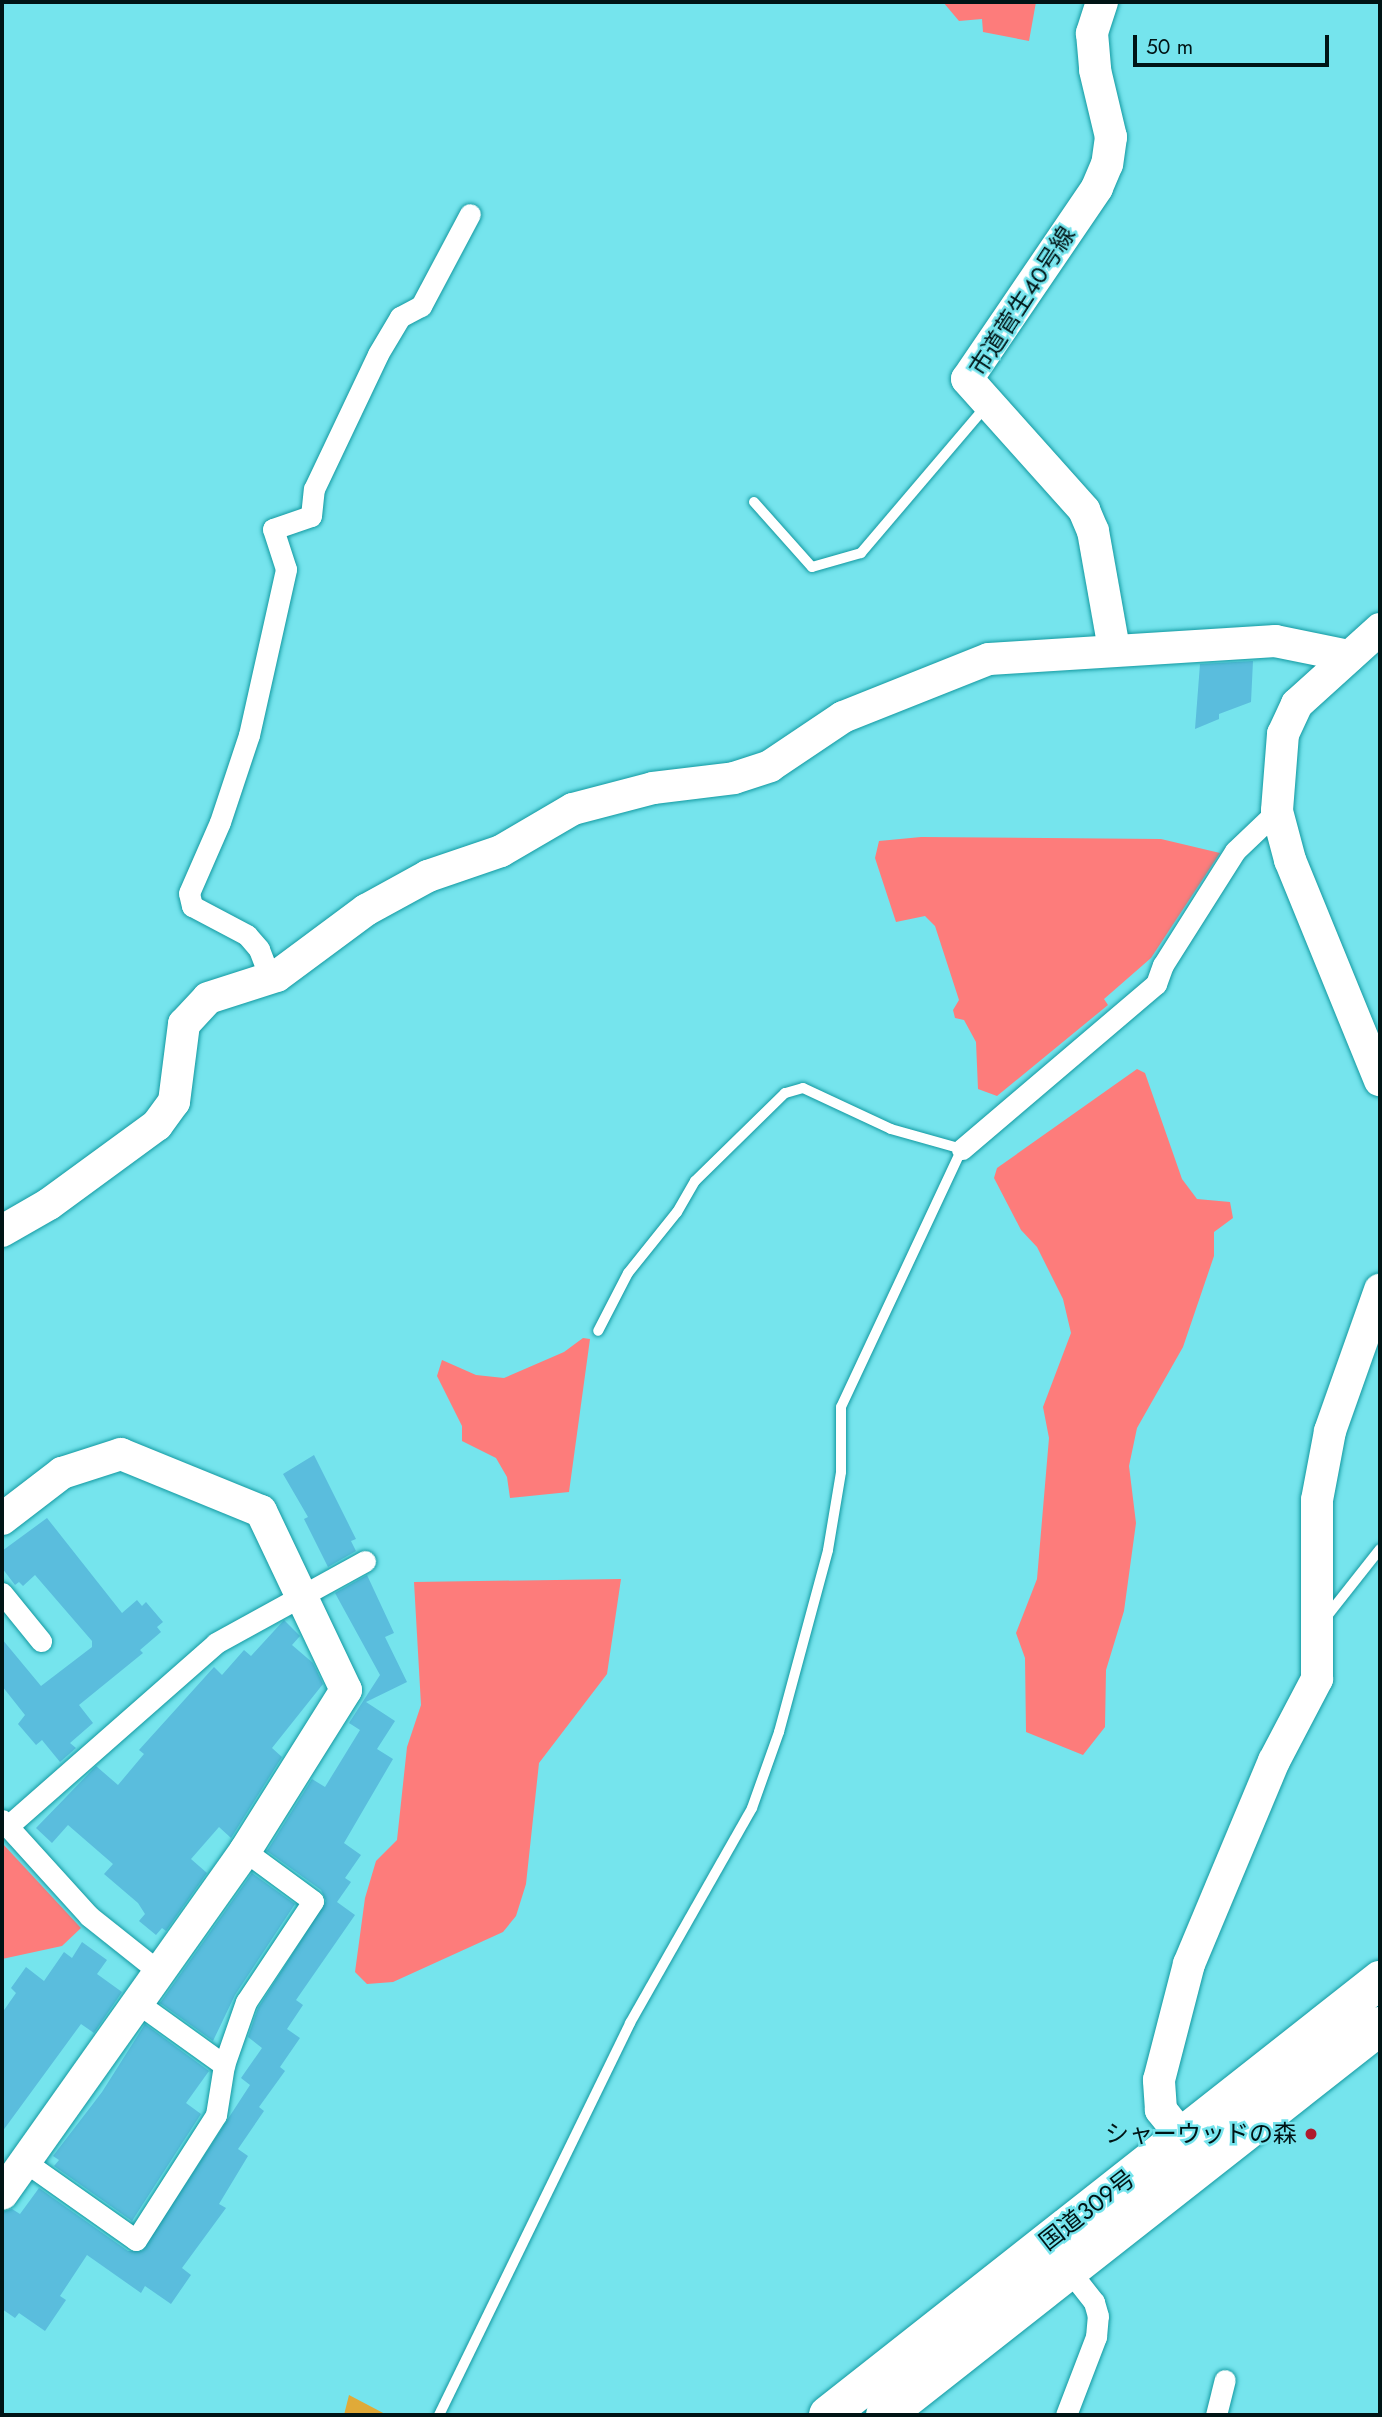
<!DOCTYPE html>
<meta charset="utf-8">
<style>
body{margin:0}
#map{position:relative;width:1382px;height:2417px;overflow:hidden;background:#75e4ed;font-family:Jost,"Noto Sans JP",sans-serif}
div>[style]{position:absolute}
.green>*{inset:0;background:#e0aa38}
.water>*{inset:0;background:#fd7c7b}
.building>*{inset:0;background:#5abddd}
.roads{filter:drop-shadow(0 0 2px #1399a1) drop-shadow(0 0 2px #1399a1)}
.lane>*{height:10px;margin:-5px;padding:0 5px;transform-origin:5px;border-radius:5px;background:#fff}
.street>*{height:21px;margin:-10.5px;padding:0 10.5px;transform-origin:10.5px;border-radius:10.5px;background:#fff}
.secondary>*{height:32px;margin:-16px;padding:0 16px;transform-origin:16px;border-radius:16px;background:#fff}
.highway>*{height:38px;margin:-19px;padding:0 19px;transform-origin:19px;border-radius:19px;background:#fff}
.dots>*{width:19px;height:19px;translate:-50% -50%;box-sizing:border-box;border:4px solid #75e4ed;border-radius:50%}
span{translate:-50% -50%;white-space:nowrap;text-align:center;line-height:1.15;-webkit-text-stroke:5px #75e4ed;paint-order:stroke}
.street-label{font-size:24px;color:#001415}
.poi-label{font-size:24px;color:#001415}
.right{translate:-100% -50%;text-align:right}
.frame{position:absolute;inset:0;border:4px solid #001415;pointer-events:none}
.scale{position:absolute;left:1133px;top:35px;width:196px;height:32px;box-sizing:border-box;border:4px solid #001415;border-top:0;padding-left:9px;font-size:21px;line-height:24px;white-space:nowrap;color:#001415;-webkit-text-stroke:5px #75e4ed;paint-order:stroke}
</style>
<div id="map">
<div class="green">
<i style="clip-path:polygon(349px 2395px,387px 2415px,344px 2415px)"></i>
</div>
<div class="water">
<i style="clip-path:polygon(943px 2px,1036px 2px,1029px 41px,983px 32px,982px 19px,959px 21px)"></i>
<i style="clip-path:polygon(921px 837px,1161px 839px,1220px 853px,1151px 958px,1104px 999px,1108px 1005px,997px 1096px,978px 1089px,976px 1042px,964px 1020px,955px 1018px,953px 1010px,959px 1000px,935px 926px,925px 916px,896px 922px,875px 858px,879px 841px)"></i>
<i style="clip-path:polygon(1137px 1069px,1145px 1073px,1182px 1179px,1197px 1199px,1230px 1202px,1233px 1218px,1214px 1232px,1214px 1256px,1183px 1347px,1137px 1428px,1129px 1466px,1136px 1523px,1124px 1611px,1106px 1670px,1105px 1727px,1083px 1755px,1026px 1732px,1025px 1658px,1016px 1633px,1037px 1579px,1049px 1438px,1043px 1407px,1071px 1333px,1063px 1299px,1037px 1247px,1021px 1230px,994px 1178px,997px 1168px)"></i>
<i style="clip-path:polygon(583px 1338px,590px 1339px,569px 1492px,510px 1498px,507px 1477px,496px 1458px,462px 1441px,462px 1426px,437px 1376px,442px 1360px,476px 1375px,504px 1378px,564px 1352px)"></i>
<i style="clip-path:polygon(621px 1579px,607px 1674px,539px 1763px,526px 1884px,516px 1916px,503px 1932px,393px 1982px,367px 1984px,355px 1972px,365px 1898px,376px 1861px,397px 1840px,407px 1747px,421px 1705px,414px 1582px)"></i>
<i style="clip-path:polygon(2px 1843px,81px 1928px,62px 1946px,2px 1959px)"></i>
</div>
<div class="building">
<i style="clip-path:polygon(1253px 661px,1251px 702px,1219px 714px,1219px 719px,1195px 729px,1200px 664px)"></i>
<i style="clip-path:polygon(314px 1455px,356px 1539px,351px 1541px,356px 1551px,328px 1567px,304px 1519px,308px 1517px,283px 1474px)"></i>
<i style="clip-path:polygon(47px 1518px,122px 1613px,137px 1600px,142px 1606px,146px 1602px,163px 1622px,157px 1627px,161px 1632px,140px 1650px,143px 1653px,79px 1705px,93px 1723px,70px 1743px,76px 1748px,60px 1762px,42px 1740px,36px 1745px,18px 1724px,25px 1715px,2px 1686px,2px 1639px,41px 1686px,92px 1647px,92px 1641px,35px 1575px,23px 1586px,19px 1582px,15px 1585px,2px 1568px,2px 1551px)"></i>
<i style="clip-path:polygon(367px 1575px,394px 1633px,385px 1637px,407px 1682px,366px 1702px,395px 1721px,377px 1749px,393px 1759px,344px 1843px,361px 1855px,345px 1878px,351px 1882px,337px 1902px,355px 1915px,296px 2000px,303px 2005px,287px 2029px,300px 2038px,280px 2067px,285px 2071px,259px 2107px,264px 2111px,238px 2149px,248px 2156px,219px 2204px,226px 2208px,182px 2268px,191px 2275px,171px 2304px,145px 2286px,141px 2293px,87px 2255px,60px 2296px,66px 2300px,45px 2331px,19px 2313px,15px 2318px,2px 2309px,2px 2212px,12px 2209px,20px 2214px,39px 2188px,128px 2251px,142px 2251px,250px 2085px,241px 2078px,262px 2048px,248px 2037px,258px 2008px,326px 1901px,321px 1890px,267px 1851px,312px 1779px,325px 1787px,360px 1730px,349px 1723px,380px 1675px,335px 1593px)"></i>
<i style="clip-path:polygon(284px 1620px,300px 1636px,292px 1645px,313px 1663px,323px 1684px,272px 1748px,282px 1757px,231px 1838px,219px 1827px,191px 1859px,207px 1873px,166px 1931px,162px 1928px,156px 1935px,139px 1921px,145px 1914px,138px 1903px,104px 1874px,113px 1864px,68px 1825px,52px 1843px,36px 1828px,96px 1766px,118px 1785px,144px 1754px,139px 1750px,214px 1667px,222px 1675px,244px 1650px,251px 1656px)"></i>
<i style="clip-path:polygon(252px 1873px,295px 1904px,235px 1995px,213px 2041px,160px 2003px)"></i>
<i style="clip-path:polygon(82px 1942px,107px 1960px,97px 1974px,122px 1992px,94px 2033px,81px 2024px,2px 2132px,2px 2013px,16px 1993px,11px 1988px,26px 1967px,44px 1981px,64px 1952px,72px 1958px)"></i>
<i style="clip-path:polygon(145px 2024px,209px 2071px,186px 2103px,201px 2114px,132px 2221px,54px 2166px,59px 2160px,53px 2156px,102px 2092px)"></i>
</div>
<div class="roads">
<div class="lane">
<i style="left:754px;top:502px;width:87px;rotate:48.3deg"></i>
<i style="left:812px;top:567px;width:51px;rotate:-15.9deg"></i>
<i style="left:861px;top:553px;width:193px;rotate:-49.6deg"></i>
<i style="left:1324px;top:1620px;width:90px;rotate:-51.7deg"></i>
<i style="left:439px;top:2415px;width:436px;rotate:-64deg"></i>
<i style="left:630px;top:2023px;width:247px;rotate:-60.4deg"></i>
<i style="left:752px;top:1808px;width:81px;rotate:-70.4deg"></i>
<i style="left:779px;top:1732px;width:188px;rotate:-74.9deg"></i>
<i style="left:828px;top:1550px;width:79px;rotate:-80.5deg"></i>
<i style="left:841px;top:1472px;width:65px;rotate:-90deg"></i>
<i style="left:841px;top:1407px;width:285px;rotate:-64.9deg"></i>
<i style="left:962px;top:1149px;width:74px;rotate:-164.3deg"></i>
<i style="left:891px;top:1129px;width:97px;rotate:-155deg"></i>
<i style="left:803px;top:1088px;width:19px;rotate:164deg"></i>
<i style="left:785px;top:1093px;width:126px;rotate:135.6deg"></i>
<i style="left:695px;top:1181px;width:36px;rotate:120deg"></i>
<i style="left:677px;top:1212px;width:78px;rotate:128.8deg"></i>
<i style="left:628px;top:1273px;width:65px;rotate:117.3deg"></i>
</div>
<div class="street">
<i style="left:270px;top:978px;width:31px;rotate:-111deg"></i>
<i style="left:259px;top:949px;width:18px;rotate:-131deg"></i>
<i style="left:247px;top:935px;width:62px;rotate:-152.2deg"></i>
<i style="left:192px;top:906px;width:13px;rotate:-103deg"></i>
<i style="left:189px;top:893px;width:77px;rotate:-66.4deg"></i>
<i style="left:220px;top:822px;width:92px;rotate:-71.6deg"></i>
<i style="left:249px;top:735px;width:170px;rotate:-77.4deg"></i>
<i style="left:286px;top:569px;width:42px;rotate:-108deg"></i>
<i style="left:273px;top:529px;width:40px;rotate:-18.9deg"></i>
<i style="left:311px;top:516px;width:27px;rotate:-84deg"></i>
<i style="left:314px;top:489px;width:149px;rotate:-64.6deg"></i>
<i style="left:378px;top:354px;width:43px;rotate:-59.3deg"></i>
<i style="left:400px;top:317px;width:24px;rotate:-28deg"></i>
<i style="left:421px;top:306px;width:104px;rotate:-62deg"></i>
<i style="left:962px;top:1149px;width:255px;rotate:-40.4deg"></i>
<i style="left:1156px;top:984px;width:20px;rotate:-70deg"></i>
<i style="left:1163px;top:965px;width:135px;rotate:-57.7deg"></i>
<i style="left:1235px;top:851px;width:58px;rotate:-43.6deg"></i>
<i style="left:2px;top:1593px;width:62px;rotate:50.9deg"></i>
<i style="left:2px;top:1820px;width:130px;rotate:47.8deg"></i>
<i style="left:89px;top:1916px;width:87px;rotate:38.5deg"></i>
<i style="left:8px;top:1826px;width:277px;rotate:-41.3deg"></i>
<i style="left:216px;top:1643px;width:170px;rotate:-28.8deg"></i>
<i style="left:135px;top:2001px;width:110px;rotate:35.7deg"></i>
<i style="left:24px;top:2161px;width:137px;rotate:35.2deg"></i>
<i style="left:136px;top:2240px;width:148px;rotate:-57.4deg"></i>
<i style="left:216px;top:2115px;width:51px;rotate:-80.9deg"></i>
<i style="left:224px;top:2065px;width:67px;rotate:-70.8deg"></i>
<i style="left:246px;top:2002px;width:121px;rotate:-56.4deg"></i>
<i style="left:313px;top:1901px;width:84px;rotate:-143.7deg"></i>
<i style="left:1066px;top:2415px;width:84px;rotate:-69deg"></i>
<i style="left:1096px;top:2337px;width:21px;rotate:-85deg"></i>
<i style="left:1098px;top:2316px;width:15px;rotate:-106deg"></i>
<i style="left:1094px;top:2302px;width:42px;rotate:-128.2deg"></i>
<i style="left:1216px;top:2415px;width:36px;rotate:-76deg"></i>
</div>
<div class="secondary">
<i style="left:1102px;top:2px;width:33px;rotate:108deg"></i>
<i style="left:1092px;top:33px;width:37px;rotate:85deg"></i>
<i style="left:1095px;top:70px;width:69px;rotate:76.6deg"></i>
<i style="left:1111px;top:137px;width:27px;rotate:98deg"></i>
<i style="left:1107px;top:164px;width:26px;rotate:113deg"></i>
<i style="left:1097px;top:188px;width:231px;rotate:124.2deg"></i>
<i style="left:967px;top:379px;width:176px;rotate:48.2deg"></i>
<i style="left:1084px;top:510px;width:23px;rotate:67deg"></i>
<i style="left:1093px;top:531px;width:120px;rotate:79.9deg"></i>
<i style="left:1380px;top:629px;width:112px;rotate:137.9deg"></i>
<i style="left:1297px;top:704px;width:33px;rotate:115deg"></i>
<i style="left:1283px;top:734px;width:77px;rotate:94.5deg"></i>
<i style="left:1277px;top:811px;width:51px;rotate:75.1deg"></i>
<i style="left:1290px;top:860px;width:238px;rotate:67.8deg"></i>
<i style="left:2px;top:1231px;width:54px;rotate:-29.9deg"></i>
<i style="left:49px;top:1204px;width:134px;rotate:-36.2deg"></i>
<i style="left:157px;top:1125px;width:29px;rotate:-54deg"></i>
<i style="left:174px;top:1102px;width:79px;rotate:-82.7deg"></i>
<i style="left:184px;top:1024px;width:35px;rotate:-47deg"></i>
<i style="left:208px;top:998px;width:72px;rotate:-17.7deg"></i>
<i style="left:277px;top:976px;width:111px;rotate:-36.6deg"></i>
<i style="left:366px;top:910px;width:71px;rotate:-28.7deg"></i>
<i style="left:428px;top:876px;width:77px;rotate:-18.9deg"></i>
<i style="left:501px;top:851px;width:83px;rotate:-30.3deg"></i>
<i style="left:573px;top:809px;width:83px;rotate:-14.7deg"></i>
<i style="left:653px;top:788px;width:82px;rotate:-7deg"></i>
<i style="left:734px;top:778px;width:38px;rotate:-18deg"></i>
<i style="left:770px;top:766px;width:88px;rotate:-33.9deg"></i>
<i style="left:843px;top:717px;width:157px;rotate:-21.7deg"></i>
<i style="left:989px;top:659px;width:287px;rotate:-3.6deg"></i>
<i style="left:1275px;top:641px;width:76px;rotate:11.5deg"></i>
<i style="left:2px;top:1519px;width:76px;rotate:-37.5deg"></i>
<i style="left:62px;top:1473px;width:62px;rotate:-17.9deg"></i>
<i style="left:121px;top:1454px;width:151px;rotate:22.2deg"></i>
<i style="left:261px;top:1511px;width:198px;rotate:64.6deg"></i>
<i style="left:346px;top:1690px;width:190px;rotate:122.1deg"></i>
<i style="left:245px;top:1851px;width:420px;rotate:125.3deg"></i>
<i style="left:1197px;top:2155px;width:58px;rotate:-128.7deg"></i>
<i style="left:1161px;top:2110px;width:30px;rotate:-94deg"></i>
<i style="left:1159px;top:2080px;width:120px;rotate:-75.5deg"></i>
<i style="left:1189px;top:1964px;width:220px;rotate:-67.3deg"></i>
<i style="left:1274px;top:1761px;width:93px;rotate:-62.3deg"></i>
<i style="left:1317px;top:1679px;width:179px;rotate:-90deg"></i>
<i style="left:1317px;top:1500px;width:70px;rotate:-79.3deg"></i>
<i style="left:1330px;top:1431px;width:150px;rotate:-70.5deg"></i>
</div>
<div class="highway">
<i style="left:828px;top:2415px;width:703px;rotate:-38.24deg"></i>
<i style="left:885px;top:2415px;width:630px;rotate:-38.16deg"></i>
</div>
</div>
<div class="dots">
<i style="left:1311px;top:2134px;background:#af1b2d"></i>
</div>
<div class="street-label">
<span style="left:1022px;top:301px;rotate:-57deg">市道菅生40号線</span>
<span style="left:1087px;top:2210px;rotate:-38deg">国道309号</span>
</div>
<div class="poi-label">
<span class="right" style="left:1297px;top:2134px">シャーウッドの森</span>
</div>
<div class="frame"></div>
<div class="scale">50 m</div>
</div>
